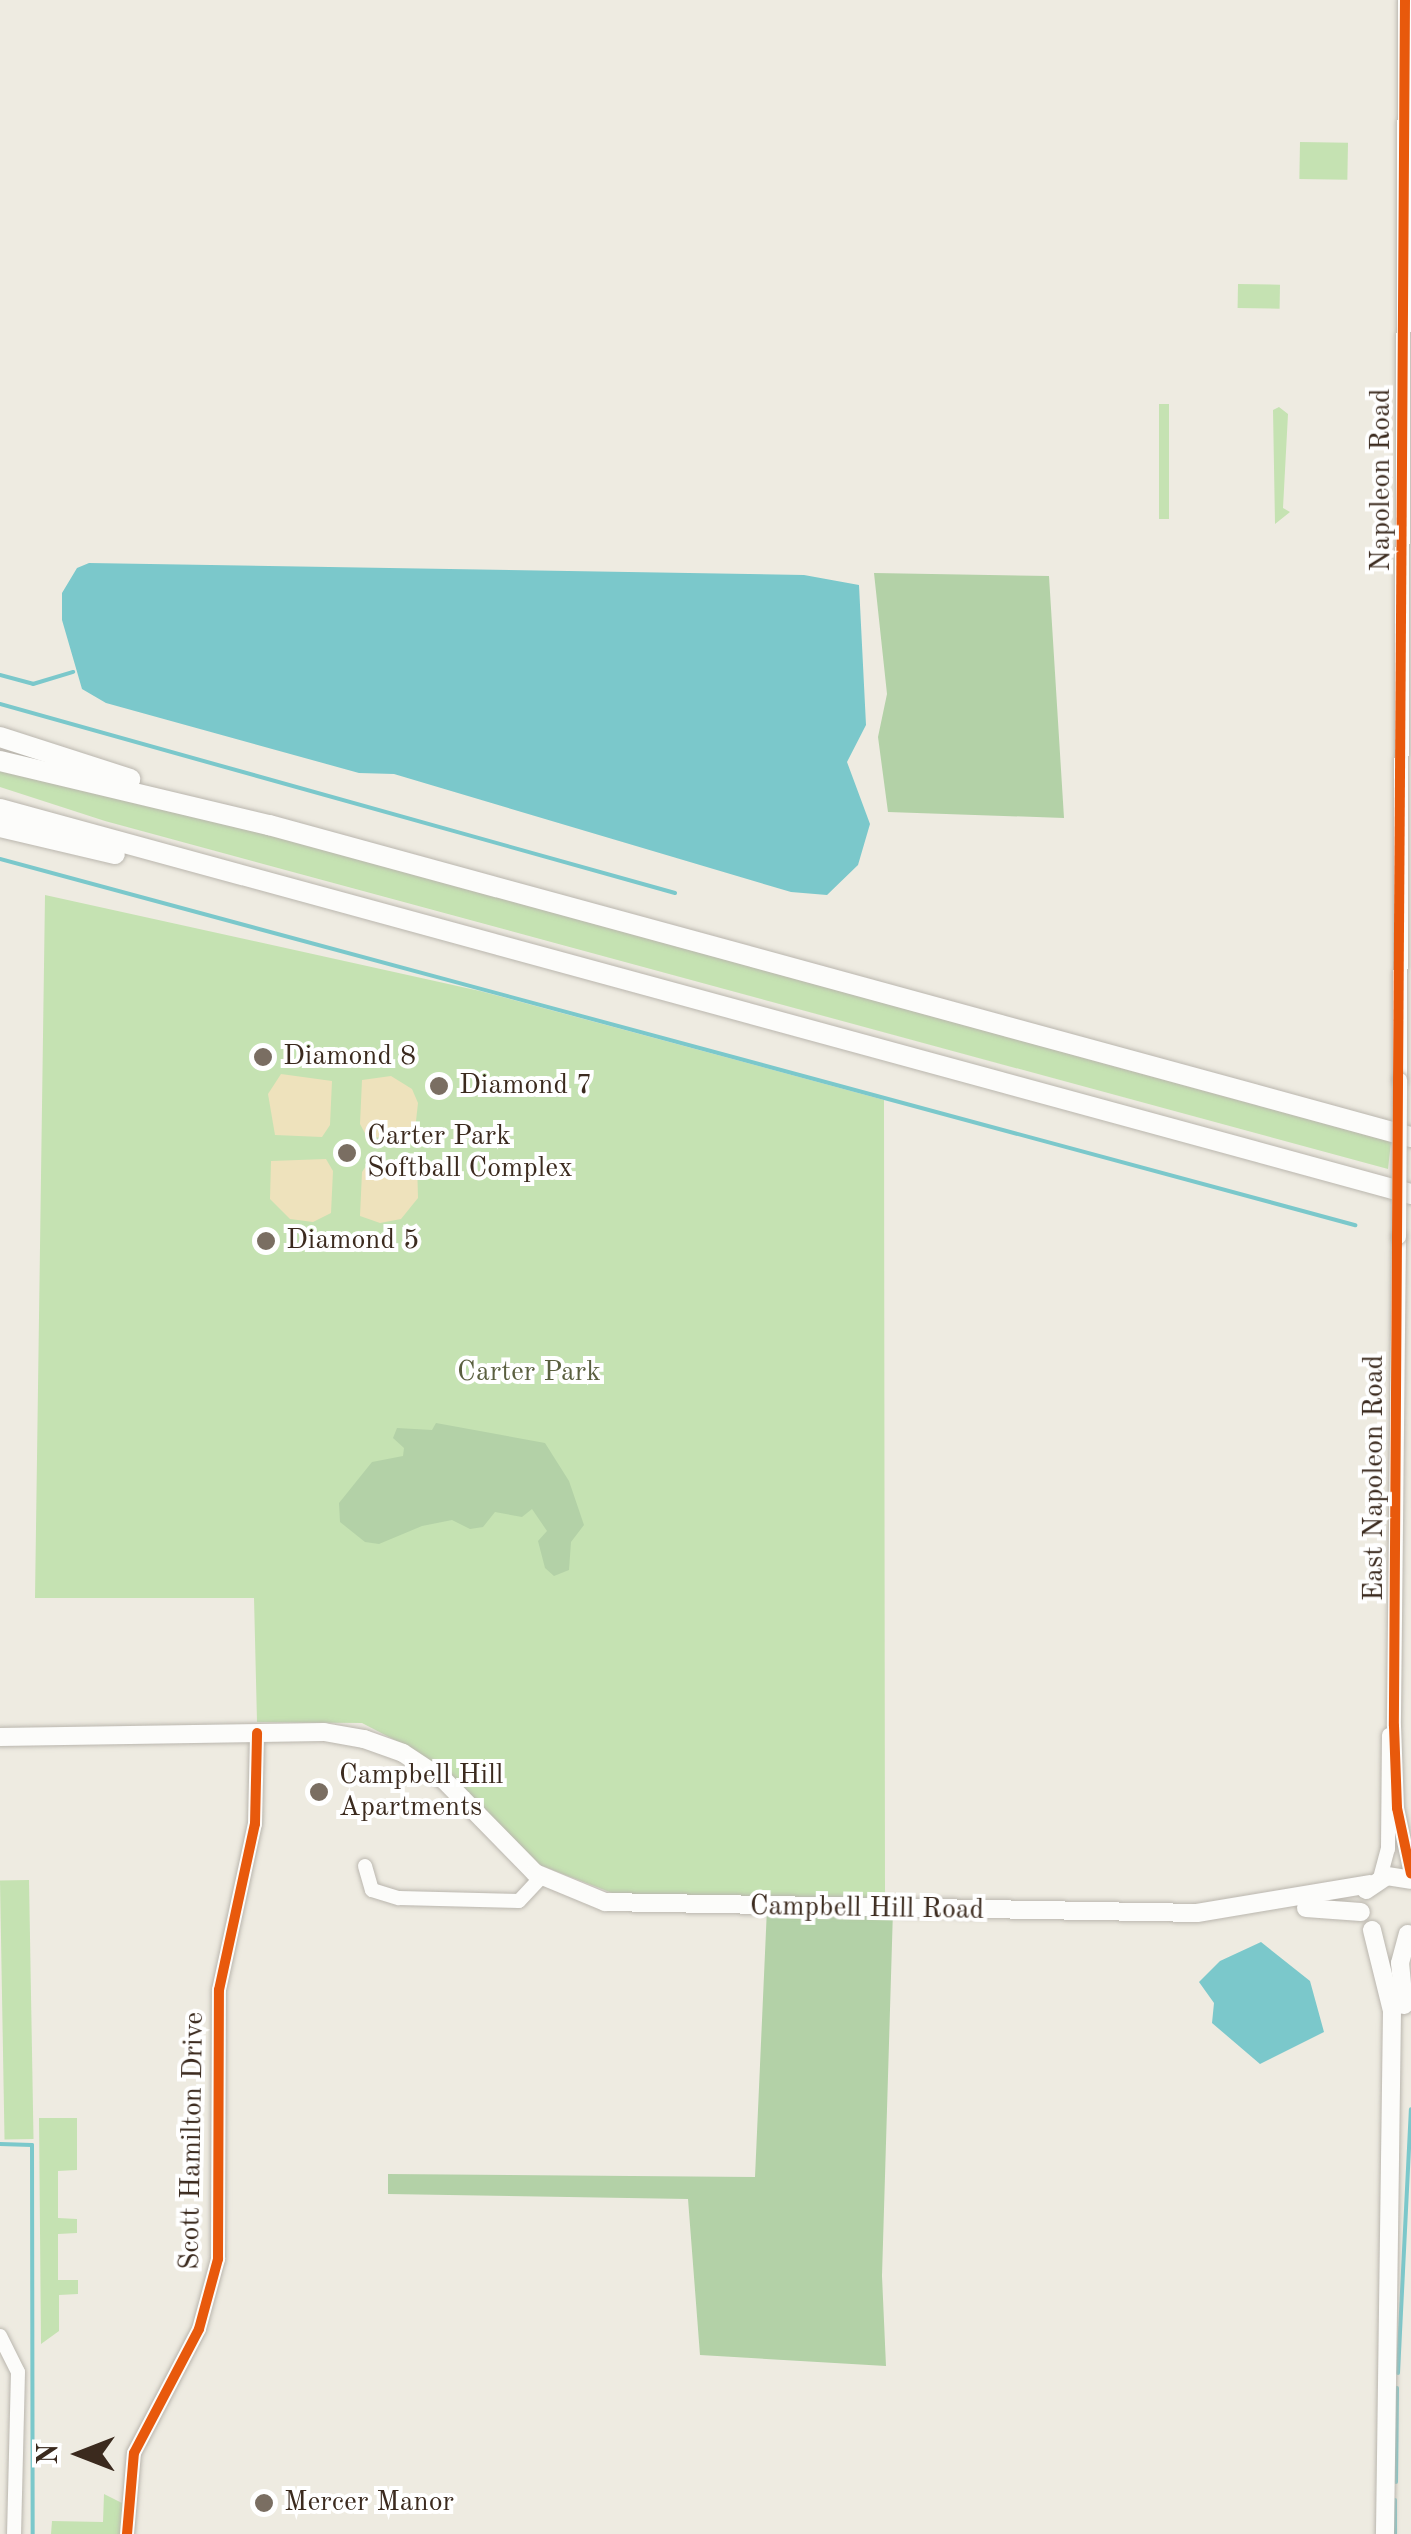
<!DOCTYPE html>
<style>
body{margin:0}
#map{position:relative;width:1411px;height:2534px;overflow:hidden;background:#eeebe1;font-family:"Old Standard TT",serif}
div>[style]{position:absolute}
.green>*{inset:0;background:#c5e2b2;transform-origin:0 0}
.forest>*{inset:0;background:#b3d1a7}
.sand>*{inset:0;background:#eee2bc}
.water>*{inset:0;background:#7bc8cb}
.stream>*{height:4px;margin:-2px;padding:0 2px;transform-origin:2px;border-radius:2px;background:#7bc8cb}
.roads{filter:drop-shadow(0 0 2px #bab6ae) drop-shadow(0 0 2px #bab6ae)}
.minor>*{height:14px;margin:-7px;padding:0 7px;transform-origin:7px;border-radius:7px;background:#fcfcfa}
.major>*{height:18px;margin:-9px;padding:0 9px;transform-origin:9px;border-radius:9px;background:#fcfcfa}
.highway>*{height:20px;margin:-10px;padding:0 10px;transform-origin:10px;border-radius:10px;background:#fcfcfa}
.bridges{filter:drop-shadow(0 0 2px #bab6ae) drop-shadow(0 0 2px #bab6ae)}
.minor-bridge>*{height:14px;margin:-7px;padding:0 7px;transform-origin:7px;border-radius:7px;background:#fcfcfa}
.cycleway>*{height:10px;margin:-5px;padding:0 5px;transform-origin:5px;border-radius:5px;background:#e8590c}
.dots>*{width:28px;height:28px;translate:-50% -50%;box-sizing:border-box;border:5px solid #fff;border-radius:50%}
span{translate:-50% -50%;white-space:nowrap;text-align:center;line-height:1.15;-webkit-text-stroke:8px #fff;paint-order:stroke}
.street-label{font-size:28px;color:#3b2a1e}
.poi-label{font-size:28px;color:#3b2a1e}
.left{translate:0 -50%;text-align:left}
.park-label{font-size:28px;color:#5a5f3f}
.north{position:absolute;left:30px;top:2404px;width:100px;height:100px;-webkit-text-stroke:8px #fff;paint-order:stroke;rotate:270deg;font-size:28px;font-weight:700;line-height:40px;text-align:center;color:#3b2a1e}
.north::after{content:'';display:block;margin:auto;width:35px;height:45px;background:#3b2a1e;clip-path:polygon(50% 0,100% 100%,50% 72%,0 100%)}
</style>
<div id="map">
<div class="green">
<i style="left:1300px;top:142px;width:48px;height:37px;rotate:1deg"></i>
<i style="left:1238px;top:284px;width:42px;height:24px;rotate:1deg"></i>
<i style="left:1169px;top:404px;width:115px;height:10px;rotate:90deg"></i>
<i style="clip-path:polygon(1279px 407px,1288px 414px,1283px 508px,1290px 512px,1275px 524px,1273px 410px)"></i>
<i style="clip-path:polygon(0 761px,1391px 1142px,1388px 1169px,105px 821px,0 787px)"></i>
<i style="clip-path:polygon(45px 895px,480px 991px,884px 1100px,885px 1902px,620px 1896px,532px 1862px,453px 1781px,418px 1752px,362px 1723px,257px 1722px,254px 1598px,35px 1598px)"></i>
<i style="left:29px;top:1880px;width:259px;height:29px;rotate:89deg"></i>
<i style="clip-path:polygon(39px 2118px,77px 2118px,77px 2170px,58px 2171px,58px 2218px,77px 2219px,77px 2233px,58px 2234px,58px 2280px,78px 2280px,78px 2294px,59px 2295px,59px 2331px,41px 2344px)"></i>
<i style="clip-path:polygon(104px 2494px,122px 2503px,121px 2534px,51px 2534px,52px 2521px,103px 2522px)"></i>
</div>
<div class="forest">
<i style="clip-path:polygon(874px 573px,1049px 576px,1064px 818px,888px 812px,878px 737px,887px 694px)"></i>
<i style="clip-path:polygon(436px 1423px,545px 1443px,569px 1481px,584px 1525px,571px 1542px,569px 1570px,554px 1576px,545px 1568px,538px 1541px,547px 1531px,532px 1509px,522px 1517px,495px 1512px,483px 1527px,470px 1529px,452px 1520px,422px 1526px,379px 1544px,365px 1542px,340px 1522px,339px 1503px,372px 1462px,403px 1456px,404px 1448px,393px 1438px,397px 1428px,432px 1430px)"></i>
<i style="clip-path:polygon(767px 1908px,893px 1910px,882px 2276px,886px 2366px,700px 2355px,688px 2199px,388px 2194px,388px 2174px,755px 2177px)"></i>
</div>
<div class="sand">
<i style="clip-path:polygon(281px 1074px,332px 1081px,330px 1125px,322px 1137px,275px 1135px,268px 1094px)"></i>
<i style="clip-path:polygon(391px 1076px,412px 1089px,418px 1103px,414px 1139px,367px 1137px,360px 1124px,362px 1080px)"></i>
<i style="clip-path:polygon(326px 1159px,333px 1171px,331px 1213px,313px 1222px,290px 1219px,270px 1199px,271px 1161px)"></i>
<i style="clip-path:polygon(370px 1160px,417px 1162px,418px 1198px,401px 1219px,380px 1223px,360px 1216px,362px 1172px)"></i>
</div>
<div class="water">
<i style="clip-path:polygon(89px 563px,804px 575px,859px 585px,866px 725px,847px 762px,870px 824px,858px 865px,827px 895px,791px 892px,394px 774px,359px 773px,106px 703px,82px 689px,62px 620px,62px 593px,77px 568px)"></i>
<i style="clip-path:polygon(1261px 1942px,1310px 1981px,1324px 2032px,1260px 2064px,1212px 2023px,1214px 2003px,1199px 1982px,1220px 1961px)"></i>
</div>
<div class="stream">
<i style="left:0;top:675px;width:34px;rotate:15deg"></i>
<i style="left:33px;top:684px;width:42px;rotate:-16.7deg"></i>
<i style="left:0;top:704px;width:701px;rotate:15.64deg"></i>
<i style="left:0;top:859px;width:1404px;rotate:15.12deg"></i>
<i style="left:0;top:2144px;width:32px;rotate:2deg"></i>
<i style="left:32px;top:2145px;width:389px;rotate:89.9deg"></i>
<i style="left:1398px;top:2373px;width:264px;rotate:-87.2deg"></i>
<i style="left:1396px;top:2482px;width:94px;rotate:-89.4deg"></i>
<i style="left:1395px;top:2534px;width:34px;rotate:-90deg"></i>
</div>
<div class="roads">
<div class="minor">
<i style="left:1400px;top:1080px;width:1080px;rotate:-89.73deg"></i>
<i style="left:1399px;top:1237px;width:489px;rotate:90.6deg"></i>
<i style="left:1394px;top:1726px;width:82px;rotate:87.9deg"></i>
<i style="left:1397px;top:1808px;width:67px;rotate:78deg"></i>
<i style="left:365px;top:1866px;width:25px;rotate:74deg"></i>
<i style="left:372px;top:1890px;width:28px;rotate:17deg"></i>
<i style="left:399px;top:1898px;width:120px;rotate:1.4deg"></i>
<i style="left:519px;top:1901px;width:33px;rotate:-47deg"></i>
<i style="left:1380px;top:1878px;width:30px;rotate:-75deg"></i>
<i style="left:1388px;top:1849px;width:114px;rotate:-89.5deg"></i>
<i style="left:0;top:2336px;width:40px;rotate:63.4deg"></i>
<i style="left:18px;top:2372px;width:162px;rotate:91.4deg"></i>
<i style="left:127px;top:2534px;width:81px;rotate:-85.1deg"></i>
<i style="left:134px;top:2453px;width:140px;rotate:-62.3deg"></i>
<i style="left:199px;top:2329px;width:73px;rotate:-74.8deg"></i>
<i style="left:218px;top:2259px;width:269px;rotate:-89.8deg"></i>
<i style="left:219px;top:1990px;width:170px;rotate:-77.8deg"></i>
<i style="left:255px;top:1824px;width:91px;rotate:-88.7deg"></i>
</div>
<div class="major">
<i style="left:0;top:1737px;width:324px;rotate:-0.9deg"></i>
<i style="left:324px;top:1732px;width:41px;rotate:9.9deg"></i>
<i style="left:364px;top:1739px;width:41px;rotate:19.7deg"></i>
<i style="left:403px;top:1753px;width:49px;rotate:33.4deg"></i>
<i style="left:444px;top:1780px;width:130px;rotate:45.6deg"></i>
<i style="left:535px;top:1873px;width:76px;rotate:22.5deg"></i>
<i style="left:605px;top:1902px;width:592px;rotate:1.06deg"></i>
<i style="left:1197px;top:1913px;width:175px;rotate:-9.5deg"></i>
<i style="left:1366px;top:1890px;width:25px;rotate:-34deg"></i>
<i style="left:1387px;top:1876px;width:24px;rotate:9deg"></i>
<i style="left:1306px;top:1908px;width:55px;rotate:4.2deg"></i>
<i style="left:1372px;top:1930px;width:83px;rotate:76.1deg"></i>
<i style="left:1392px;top:2011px;width:523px;rotate:90.77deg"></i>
<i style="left:1404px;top:2005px;width:42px;rotate:-95.4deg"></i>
<i style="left:1400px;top:1963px;width:30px;rotate:-75deg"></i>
</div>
<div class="highway">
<i style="left:0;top:737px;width:137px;rotate:17.9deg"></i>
<i style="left:0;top:761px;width:277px;rotate:13.4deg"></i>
<i style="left:269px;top:825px;width:1184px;rotate:15.28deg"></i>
<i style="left:0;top:809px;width:1463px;rotate:15.26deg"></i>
<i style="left:0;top:827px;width:118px;rotate:13.2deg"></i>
</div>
</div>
<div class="bridges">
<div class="minor-bridge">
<i style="left:1399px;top:1237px;width:157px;rotate:-89.6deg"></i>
</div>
</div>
<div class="cycleway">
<i style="left:1405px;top:0;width:1726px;rotate:90.37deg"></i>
<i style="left:1394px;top:1726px;width:82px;rotate:87.9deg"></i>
<i style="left:1397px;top:1808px;width:67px;rotate:78deg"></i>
<i style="left:127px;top:2534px;width:81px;rotate:-85.1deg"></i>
<i style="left:134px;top:2453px;width:140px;rotate:-62.3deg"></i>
<i style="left:199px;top:2329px;width:73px;rotate:-74.8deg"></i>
<i style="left:218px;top:2259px;width:269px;rotate:-89.8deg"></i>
<i style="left:219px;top:1990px;width:170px;rotate:-77.8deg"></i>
<i style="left:255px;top:1824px;width:91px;rotate:-88.7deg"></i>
</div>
<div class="dots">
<i style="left:263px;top:1057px;background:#7a6e62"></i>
<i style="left:439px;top:1086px;background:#7a6e62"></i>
<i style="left:347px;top:1153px;background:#7a6e62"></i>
<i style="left:266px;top:1241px;background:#7a6e62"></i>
<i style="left:319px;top:1792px;background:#7a6e62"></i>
<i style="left:264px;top:2503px;background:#7a6e62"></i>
</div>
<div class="street-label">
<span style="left:1382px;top:480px;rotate:-90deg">Napoleon Road</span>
<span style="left:1375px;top:1478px;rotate:-90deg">East Napoleon Road</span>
<span style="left:867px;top:1909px;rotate:1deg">Campbell Hill Road</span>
<span style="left:193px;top:2141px;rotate:-89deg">Scott Hamilton Drive</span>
</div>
<div class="poi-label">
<span class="left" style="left:283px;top:1057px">Diamond 8</span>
<span class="left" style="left:459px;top:1086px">Diamond 7</span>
<span class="left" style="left:367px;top:1153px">Carter Park<br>Softball Complex</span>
<span class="left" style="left:286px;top:1241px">Diamond 5</span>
<span class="left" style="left:339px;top:1792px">Campbell Hill<br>Apartments</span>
<span class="left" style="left:284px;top:2503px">Mercer Manor</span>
</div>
<div class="park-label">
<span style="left:529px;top:1373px">Carter Park</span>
</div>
<div class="north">N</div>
</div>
